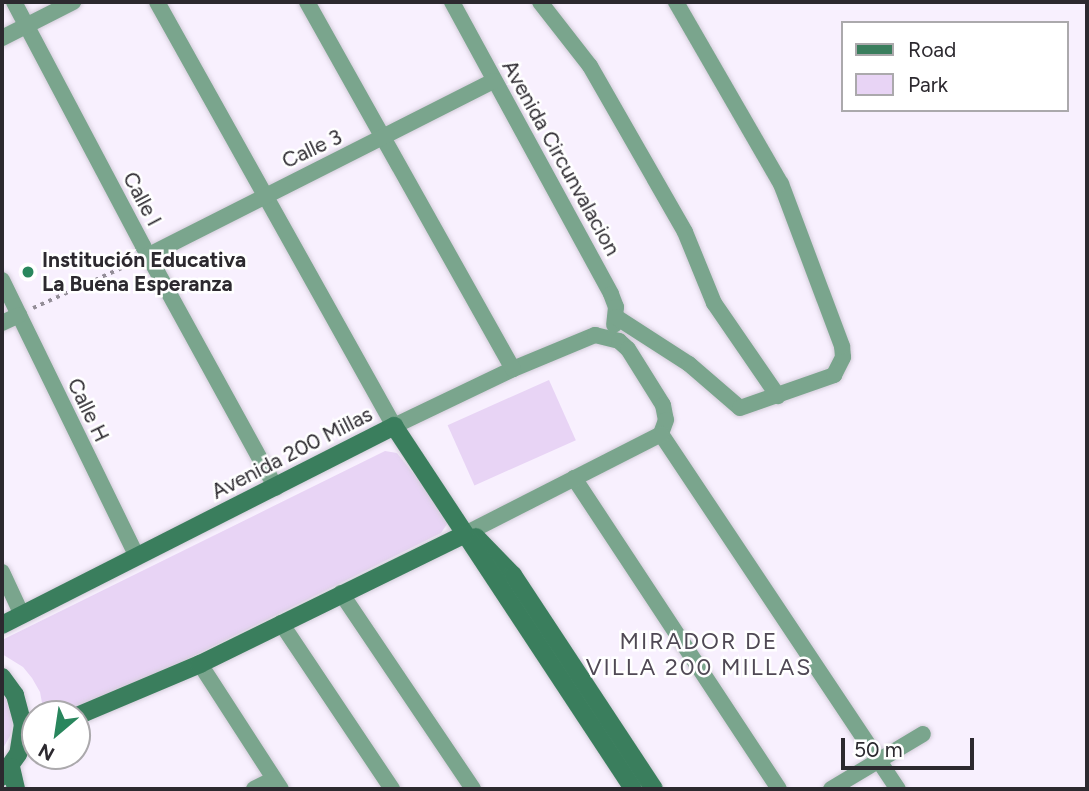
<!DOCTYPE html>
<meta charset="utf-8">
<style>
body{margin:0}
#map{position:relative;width:1089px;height:791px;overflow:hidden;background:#f8f0fe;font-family:Figtree,sans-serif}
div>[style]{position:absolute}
.green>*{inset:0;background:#e8d4f5;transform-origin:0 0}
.path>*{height:3.5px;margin-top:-1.75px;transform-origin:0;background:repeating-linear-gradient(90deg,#938d97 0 3.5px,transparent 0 8.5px)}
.roads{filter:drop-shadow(0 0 2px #d3ccd9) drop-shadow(0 0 2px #d3ccd9)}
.street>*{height:16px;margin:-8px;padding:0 8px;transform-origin:8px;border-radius:8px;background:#7aa58d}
.secondary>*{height:18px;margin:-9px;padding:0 9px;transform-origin:9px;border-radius:9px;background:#3a7e5d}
.dots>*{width:19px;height:19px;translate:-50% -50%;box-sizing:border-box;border:4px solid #fff;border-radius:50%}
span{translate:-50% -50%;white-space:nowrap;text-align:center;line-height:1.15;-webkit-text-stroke:5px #fff;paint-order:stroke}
.street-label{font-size:21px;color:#2c292f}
.poi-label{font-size:21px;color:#2c292f;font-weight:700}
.left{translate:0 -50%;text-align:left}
.neighbourhood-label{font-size:23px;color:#504955;letter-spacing:2px}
.frame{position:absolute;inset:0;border:4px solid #2c292f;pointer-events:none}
.legend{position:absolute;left:841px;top:21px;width:228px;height:91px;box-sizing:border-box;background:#fff;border:2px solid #aba9ac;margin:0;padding:9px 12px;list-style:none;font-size:21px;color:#2c292f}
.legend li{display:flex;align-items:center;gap:14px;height:35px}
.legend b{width:35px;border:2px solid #aba9ac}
.north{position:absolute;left:21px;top:700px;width:70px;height:70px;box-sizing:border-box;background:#fff;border:2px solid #aba9ac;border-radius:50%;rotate:209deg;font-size:19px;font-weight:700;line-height:28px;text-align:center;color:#2c292f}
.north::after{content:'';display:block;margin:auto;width:24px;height:32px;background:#29865d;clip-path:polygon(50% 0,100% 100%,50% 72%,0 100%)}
.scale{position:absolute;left:841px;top:738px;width:133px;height:32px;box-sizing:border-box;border:4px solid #2c292f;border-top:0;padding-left:9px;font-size:21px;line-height:24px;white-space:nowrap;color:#2c292f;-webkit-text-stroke:5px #fff;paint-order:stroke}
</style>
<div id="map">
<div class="green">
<i style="left:549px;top:380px;width:66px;height:111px;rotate:66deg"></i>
<i style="clip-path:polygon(385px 451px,397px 453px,445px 513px,447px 524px,441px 533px,77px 714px,44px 714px,40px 692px,32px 678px,23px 667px,2px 654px,2px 640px)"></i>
<i style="clip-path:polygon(2px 689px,7px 695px,14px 716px,10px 736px,2px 750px)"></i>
</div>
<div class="path">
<i style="left:33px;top:308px;width:112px;rotate:-24.3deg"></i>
</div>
<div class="roads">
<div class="street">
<i style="left:14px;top:2px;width:276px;rotate:62.1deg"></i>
<i style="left:143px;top:246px;width:276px;rotate:61.2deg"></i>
<i style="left:157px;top:2px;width:486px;rotate:60.8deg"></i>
<i style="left:394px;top:426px;width:132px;rotate:-25.6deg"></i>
<i style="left:513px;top:369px;width:89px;rotate:-22.5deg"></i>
<i style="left:595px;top:335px;width:25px;rotate:14deg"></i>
<i style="left:619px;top:341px;width:12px;rotate:42deg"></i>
<i style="left:628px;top:349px;width:66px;rotate:58deg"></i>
<i style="left:663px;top:405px;width:15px;rotate:79deg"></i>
<i style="left:666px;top:420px;width:15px;rotate:110deg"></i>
<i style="left:307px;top:2px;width:421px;rotate:60.7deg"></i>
<i style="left:452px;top:2px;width:332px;rotate:61.4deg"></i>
<i style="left:611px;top:294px;width:14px;rotate:69deg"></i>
<i style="left:616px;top:307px;width:18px;rotate:96deg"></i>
<i style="left:540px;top:2px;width:81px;rotate:52deg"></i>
<i style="left:590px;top:66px;width:191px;rotate:60.2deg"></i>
<i style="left:685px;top:232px;width:77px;rotate:67.8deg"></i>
<i style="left:714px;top:303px;width:113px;rotate:55.5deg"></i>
<i style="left:2px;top:38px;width:80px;rotate:-26.9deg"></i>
<i style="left:149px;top:255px;width:386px;rotate:-26.8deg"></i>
<i style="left:2px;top:280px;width:308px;rotate:64deg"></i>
<i style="left:616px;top:317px;width:87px;rotate:32.8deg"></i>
<i style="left:689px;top:364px;width:67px;rotate:40.8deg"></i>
<i style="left:740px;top:408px;width:100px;rotate:-19.3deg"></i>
<i style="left:834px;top:375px;width:20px;rotate:-63deg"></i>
<i style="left:843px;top:357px;width:11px;rotate:-95deg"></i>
<i style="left:842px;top:346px;width:173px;rotate:-110.6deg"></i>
<i style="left:781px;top:184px;width:210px;rotate:-120deg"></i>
<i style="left:2px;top:323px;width:19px;rotate:-25deg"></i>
<i style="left:661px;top:434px;width:427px;rotate:56.3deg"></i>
<i style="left:574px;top:478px;width:372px;rotate:56.6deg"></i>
<i style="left:463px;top:535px;width:222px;rotate:-27deg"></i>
<i style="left:2px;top:572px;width:47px;rotate:65.1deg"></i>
<i style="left:341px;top:593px;width:236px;rotate:56deg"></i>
<i style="left:281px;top:623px;width:200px;rotate:56.2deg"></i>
<i style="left:200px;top:664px;width:149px;rotate:57.1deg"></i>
<i style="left:254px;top:789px;width:22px;rotate:-27deg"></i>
<i style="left:831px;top:789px;width:107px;rotate:-30.9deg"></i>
</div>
<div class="secondary">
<i style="left:476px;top:537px;width:53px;rotate:45.8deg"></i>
<i style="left:513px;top:575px;width:256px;rotate:56.6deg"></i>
<i style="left:2px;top:625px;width:440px;rotate:-26.9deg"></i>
<i style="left:394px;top:426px;width:435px;rotate:56.6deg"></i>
<i style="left:2px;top:677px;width:22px;rotate:54deg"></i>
<i style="left:15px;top:695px;width:30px;rotate:75deg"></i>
<i style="left:23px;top:724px;width:30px;rotate:99deg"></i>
<i style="left:18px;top:754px;width:28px;rotate:125deg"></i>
<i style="left:77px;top:716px;width:134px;rotate:-22.9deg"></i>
<i style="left:200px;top:664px;width:293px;rotate:-26.1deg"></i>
<i style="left:11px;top:767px;width:23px;rotate:77deg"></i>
</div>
</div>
<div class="dots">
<i style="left:28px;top:272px;background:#29865d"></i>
</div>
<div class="street-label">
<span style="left:312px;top:149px;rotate:-25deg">Calle 3</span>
<span style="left:561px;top:158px;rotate:61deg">Avenida Circunvalacion</span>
<span style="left:142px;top:199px;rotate:62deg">Calle I</span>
<span style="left:88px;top:410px;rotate:64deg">Calle H</span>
<span style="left:292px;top:453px;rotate:-27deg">Avenida 200 Millas</span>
</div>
<div class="poi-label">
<span class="left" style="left:42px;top:272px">Institución Educativa<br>La Buena Esperanza</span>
</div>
<div class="neighbourhood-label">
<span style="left:699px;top:654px">MIRADOR DE<br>VILLA 200 MILLAS</span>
</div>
<div class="frame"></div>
<ul class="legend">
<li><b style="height:9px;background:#3a7e5d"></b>Road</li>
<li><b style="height:19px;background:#e8d4f5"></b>Park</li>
</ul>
<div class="north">N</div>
<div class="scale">50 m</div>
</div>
